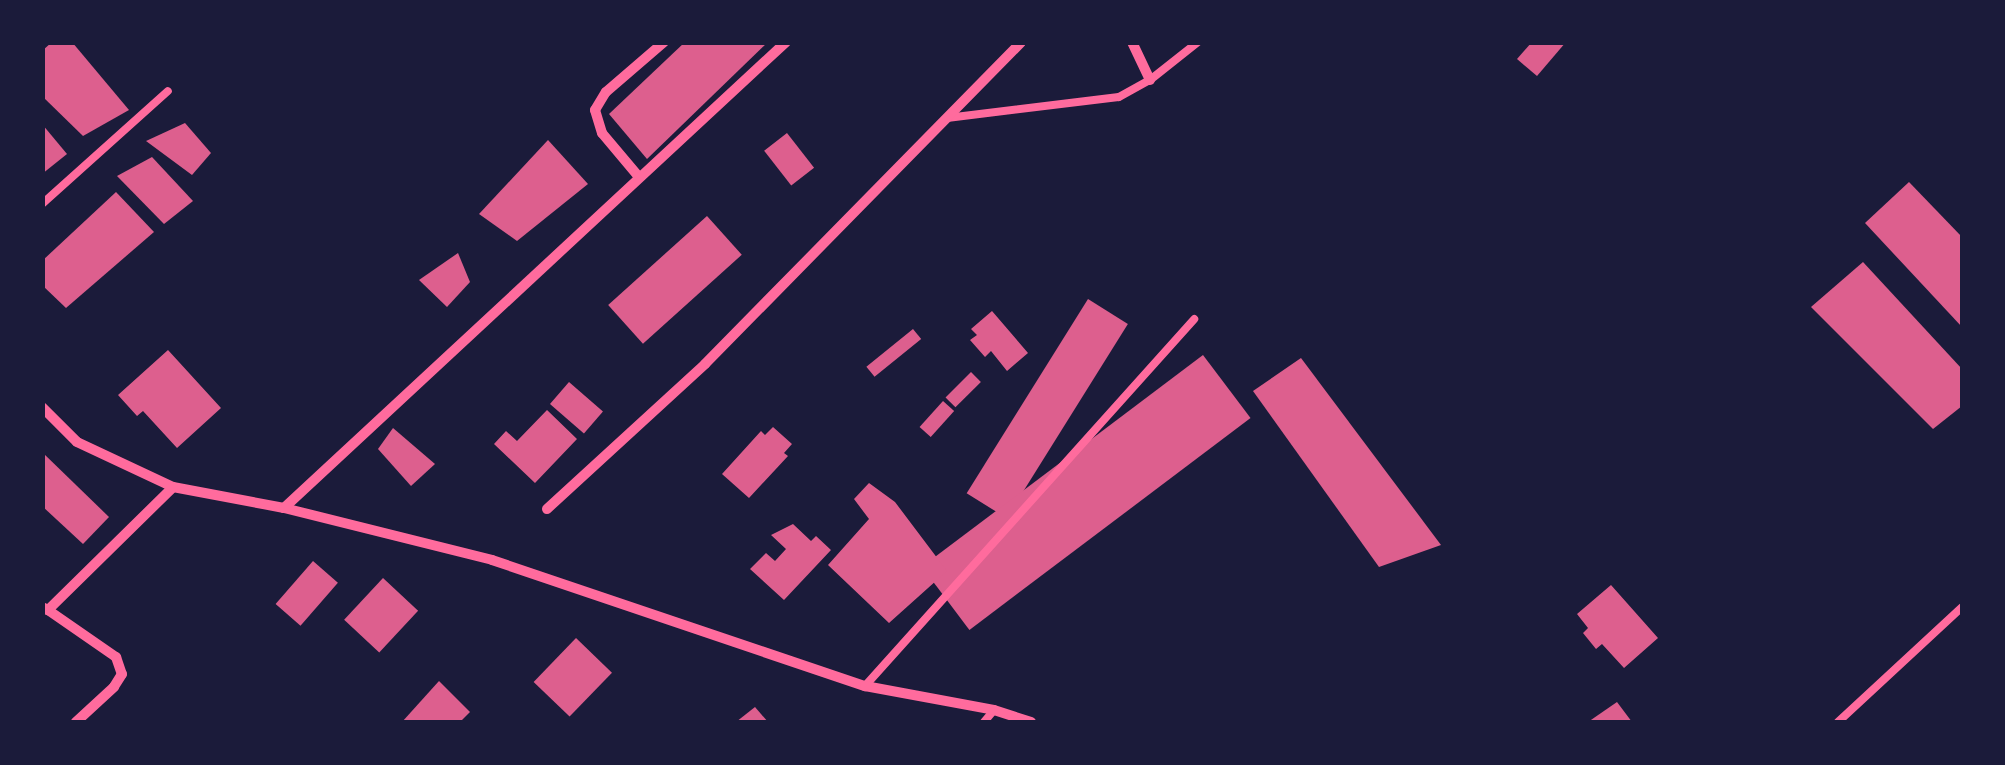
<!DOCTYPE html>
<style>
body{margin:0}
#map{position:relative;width:2005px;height:765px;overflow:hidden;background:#1b1b3a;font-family:"Alegreya Sans",sans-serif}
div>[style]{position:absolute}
.building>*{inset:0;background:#dd5f8e;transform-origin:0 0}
.service>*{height:8px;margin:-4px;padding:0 4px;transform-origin:4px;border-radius:4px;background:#ff6b9d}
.minor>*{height:10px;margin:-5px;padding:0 5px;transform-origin:5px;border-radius:5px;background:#ff6b9d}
span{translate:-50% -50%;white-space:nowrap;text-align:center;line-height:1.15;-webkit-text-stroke:10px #1b1b3a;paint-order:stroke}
.frame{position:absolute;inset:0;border:45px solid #1b1b3a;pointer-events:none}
</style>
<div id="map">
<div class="building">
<i style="clip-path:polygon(52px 42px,72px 42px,129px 110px,83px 136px,42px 96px,42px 51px)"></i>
<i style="clip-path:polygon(685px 42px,768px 42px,647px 159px,609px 114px)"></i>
<i style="clip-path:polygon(1532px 42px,1566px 42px,1537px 76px,1517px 59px)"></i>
<i style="clip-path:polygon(185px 123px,211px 153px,192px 175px,146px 141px)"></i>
<i style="clip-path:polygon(42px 124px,67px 154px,42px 174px)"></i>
<i style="left:787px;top:133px;width:44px;height:29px;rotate:52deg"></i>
<i style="clip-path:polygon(548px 140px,588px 184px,517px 241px,479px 214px)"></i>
<i style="clip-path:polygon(152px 157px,193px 201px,164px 224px,117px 176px)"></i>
<i style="clip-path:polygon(1909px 182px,1962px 237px,1962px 327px,1865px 223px)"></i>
<i style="clip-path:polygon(116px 192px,154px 232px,66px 308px,42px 285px,42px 261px)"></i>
<i style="left:707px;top:216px;width:52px;height:133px;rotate:48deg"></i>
<i style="clip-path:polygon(458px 253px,470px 282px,447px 307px,419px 280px)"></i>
<i style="clip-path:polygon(1863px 262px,1962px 369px,1962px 406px,1933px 429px,1811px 307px)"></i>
<i style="left:1088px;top:299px;width:47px;height:229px;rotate:32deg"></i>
<i style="clip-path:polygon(992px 311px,1028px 353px,1007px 371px,991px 351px,985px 357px,970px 340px,977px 335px,971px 329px)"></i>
<i style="left:913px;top:329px;width:13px;height:60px;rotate:51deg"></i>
<i style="clip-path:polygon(168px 350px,221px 408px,177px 448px,143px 411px,137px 416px,118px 395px)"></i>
<i style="left:1203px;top:355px;width:79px;height:352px;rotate:53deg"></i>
<i style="clip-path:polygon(1301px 358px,1441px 545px,1379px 567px,1253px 391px)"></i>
<i style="left:971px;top:372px;width:14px;height:36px;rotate:45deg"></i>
<i style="left:569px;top:382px;width:45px;height:29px;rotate:41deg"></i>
<i style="left:943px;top:401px;width:15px;height:35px;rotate:42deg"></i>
<i style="clip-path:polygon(547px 410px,577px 439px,535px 483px,494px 444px,506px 431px,517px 441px)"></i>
<i style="clip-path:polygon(773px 427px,792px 444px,784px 453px,788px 456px,749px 498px,722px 474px,761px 431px,765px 435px)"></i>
<i style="clip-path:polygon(393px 428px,435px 464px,411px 486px,378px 449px)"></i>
<i style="clip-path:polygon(42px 452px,109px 517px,83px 544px,42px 506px)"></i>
<i style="clip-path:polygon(869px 483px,895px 502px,947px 571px,889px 623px,828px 565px,869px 519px,854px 499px)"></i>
<i style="clip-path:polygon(793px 524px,811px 541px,816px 536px,831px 550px,784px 600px,750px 569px,766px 553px,775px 561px,786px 549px,771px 535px)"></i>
<i style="left:313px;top:561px;width:33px;height:57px;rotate:41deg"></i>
<i style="left:383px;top:578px;width:48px;height:57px;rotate:43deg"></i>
<i style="clip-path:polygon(1611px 585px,1658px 638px,1624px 668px,1602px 644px,1596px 649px,1583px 633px,1588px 628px,1577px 614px)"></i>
<i style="left:576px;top:638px;width:50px;height:61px;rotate:44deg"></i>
<i style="clip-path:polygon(439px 681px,470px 712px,460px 722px,402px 722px)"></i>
<i style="clip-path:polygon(1617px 702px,1632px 722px,1588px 722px)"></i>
<i style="clip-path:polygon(755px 707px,768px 722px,736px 722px)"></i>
</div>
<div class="service">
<i style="left:947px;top:118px;width:173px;rotate:-7deg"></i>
<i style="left:1119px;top:97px;width:35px;rotate:-29deg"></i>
<i style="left:1150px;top:80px;width:61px;rotate:-38.4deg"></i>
<i style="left:42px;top:204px;width:169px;rotate:-41.9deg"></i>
<i style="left:865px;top:686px;width:493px;rotate:-48.1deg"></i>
<i style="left:984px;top:722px;width:16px;rotate:-50deg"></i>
<i style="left:1838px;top:722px;width:169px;rotate:-42.8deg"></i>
</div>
<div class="minor">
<i style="left:1132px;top:42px;width:42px;rotate:64.7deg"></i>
<i style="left:639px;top:177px;width:57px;rotate:-130.1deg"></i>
<i style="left:602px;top:133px;width:24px;rotate:-107deg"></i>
<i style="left:595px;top:110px;width:21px;rotate:-59deg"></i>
<i style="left:606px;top:92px;width:77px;rotate:-40.8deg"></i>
<i style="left:42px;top:407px;width:49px;rotate:45deg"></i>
<i style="left:77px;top:442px;width:106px;rotate:25.1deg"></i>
<i style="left:173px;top:487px;width:113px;rotate:10.7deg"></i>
<i style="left:284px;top:508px;width:214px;rotate:14deg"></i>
<i style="left:492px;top:560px;width:394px;rotate:18.7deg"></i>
<i style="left:865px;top:686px;width:131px;rotate:10.5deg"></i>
<i style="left:994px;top:710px;width:39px;rotate:18deg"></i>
<i style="left:284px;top:508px;width:685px;rotate:-42.87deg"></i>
<i style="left:547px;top:509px;width:214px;rotate:-42.5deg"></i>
<i style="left:705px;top:364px;width:451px;rotate:-45.5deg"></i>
<i style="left:42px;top:607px;width:7px;rotate:27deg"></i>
<i style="left:48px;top:610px;width:175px;rotate:-44.5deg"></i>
<i style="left:48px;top:610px;width:83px;rotate:34.7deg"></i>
<i style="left:116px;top:657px;width:18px;rotate:71deg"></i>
<i style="left:122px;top:674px;width:15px;rotate:122deg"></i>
<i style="left:114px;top:687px;width:52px;rotate:137.4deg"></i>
</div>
<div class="frame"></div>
</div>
